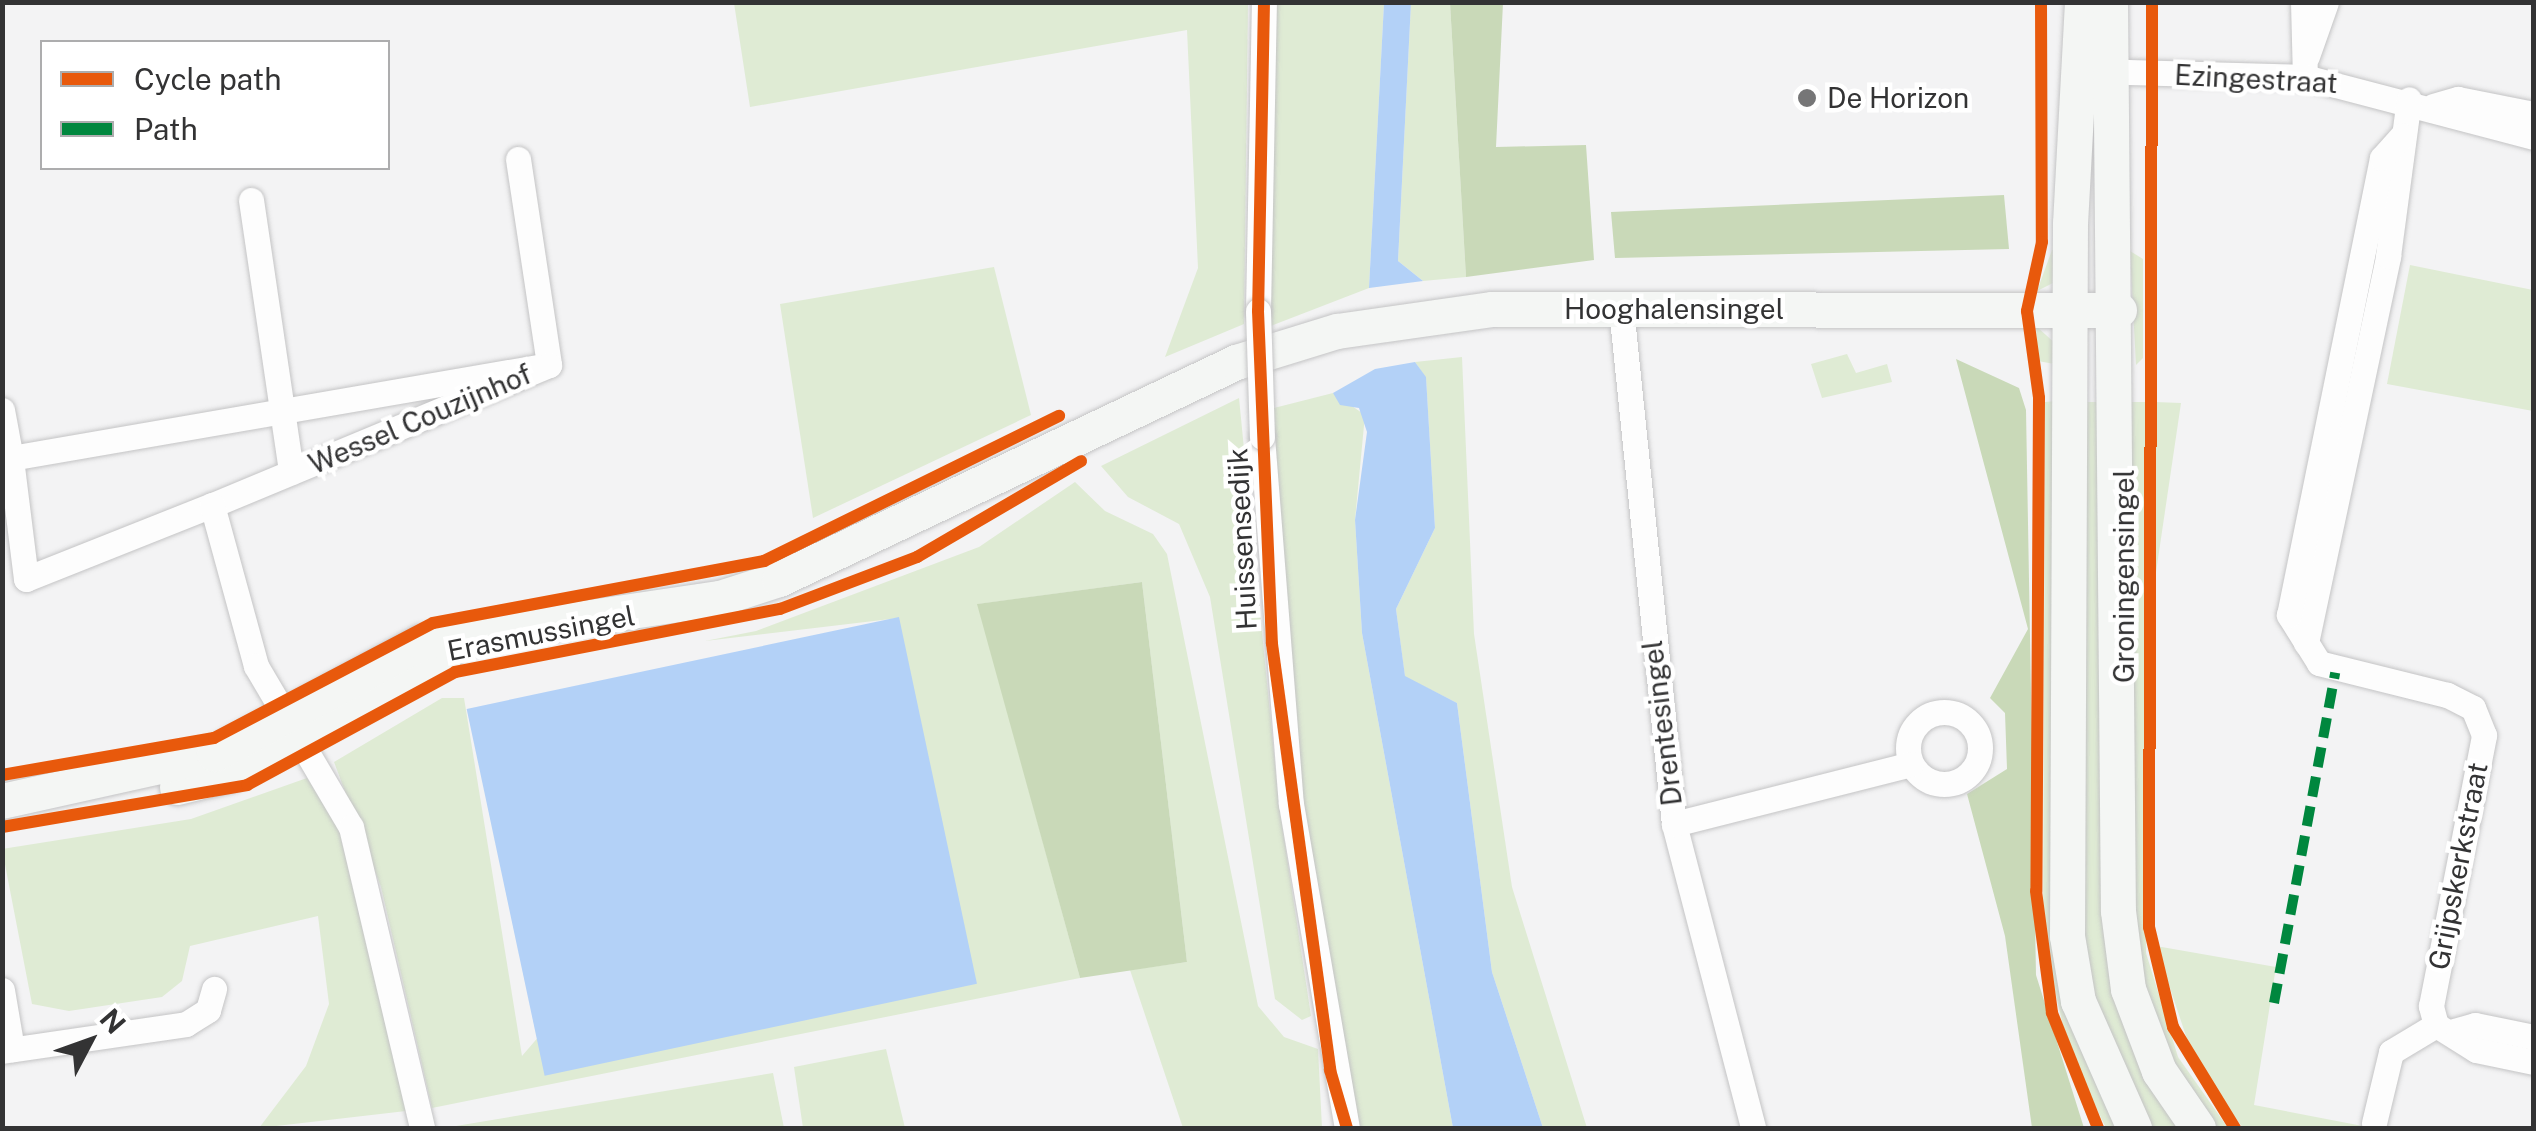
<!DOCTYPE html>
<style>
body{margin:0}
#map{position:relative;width:2536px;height:1131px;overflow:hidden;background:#f3f3f4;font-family:"Public Sans",sans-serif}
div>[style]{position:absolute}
.green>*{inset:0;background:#dfebd4}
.forest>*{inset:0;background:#c9d9b8}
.water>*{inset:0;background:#b3d1f7;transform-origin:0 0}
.roads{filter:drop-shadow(0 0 2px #c4c4c5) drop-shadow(0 0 2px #c4c4c5)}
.street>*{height:25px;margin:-12.5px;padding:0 12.5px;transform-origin:12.5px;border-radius:12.5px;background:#fdfdfd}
.street>.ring{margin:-12.5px;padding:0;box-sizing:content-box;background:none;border:25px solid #fdfdfd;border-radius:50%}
.secondary>*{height:35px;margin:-17.5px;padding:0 17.5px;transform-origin:17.5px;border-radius:17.5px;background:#f4f6f4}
.bridges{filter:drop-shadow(0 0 2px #c4c4c5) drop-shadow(0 0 2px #c4c4c5)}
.street-bridge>*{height:25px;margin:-12.5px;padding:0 12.5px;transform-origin:12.5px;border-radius:12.5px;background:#fdfdfd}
.quiet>*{height:10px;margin-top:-5px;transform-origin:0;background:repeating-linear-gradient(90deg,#00873e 0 20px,transparent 0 30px)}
.cycleway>*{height:12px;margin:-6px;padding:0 6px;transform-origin:6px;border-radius:6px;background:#e8590c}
.dots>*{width:28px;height:28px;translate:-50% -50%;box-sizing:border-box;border:5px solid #fff;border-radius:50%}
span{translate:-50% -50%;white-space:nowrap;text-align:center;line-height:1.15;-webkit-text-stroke:9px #fff;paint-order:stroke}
.street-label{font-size:28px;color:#333334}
.poi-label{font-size:28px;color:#333334}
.left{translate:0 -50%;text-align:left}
.frame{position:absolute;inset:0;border:5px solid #333334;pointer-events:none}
.legend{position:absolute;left:40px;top:40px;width:350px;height:130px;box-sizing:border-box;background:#fff;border:2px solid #adadae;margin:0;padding:12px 18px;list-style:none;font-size:30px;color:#333334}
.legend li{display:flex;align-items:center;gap:20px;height:50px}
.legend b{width:50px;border:2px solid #adadae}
.north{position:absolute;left:40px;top:991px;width:100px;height:100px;-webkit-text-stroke:8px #fff;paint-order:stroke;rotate:49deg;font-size:28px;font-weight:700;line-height:40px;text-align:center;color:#333334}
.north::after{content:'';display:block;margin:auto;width:35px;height:45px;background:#333334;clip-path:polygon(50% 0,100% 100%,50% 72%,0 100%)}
</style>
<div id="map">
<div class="green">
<i style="clip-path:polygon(734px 3px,1248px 3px,1244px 324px,1165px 357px,1198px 268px,1187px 30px,750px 107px)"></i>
<i style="clip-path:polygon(1272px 3px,1384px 3px,1369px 288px,1263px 329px)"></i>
<i style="clip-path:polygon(1411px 3px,1450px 3px,1466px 277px,1423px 281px,1398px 261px)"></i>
<i style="clip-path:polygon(2052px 250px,2062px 251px,2053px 283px,2037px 291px)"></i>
<i style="clip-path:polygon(2130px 251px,2143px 259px,2143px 358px,2136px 365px)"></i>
<i style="clip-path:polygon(2410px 265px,2533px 290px,2533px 411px,2387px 384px)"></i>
<i style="clip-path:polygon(994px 267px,1031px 415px,813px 518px,780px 304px)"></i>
<i style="clip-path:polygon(2036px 326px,2057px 345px,2060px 365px,2038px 361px)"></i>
<i style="clip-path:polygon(1847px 354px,1856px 373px,1887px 364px,1892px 382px,1822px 398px,1811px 364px)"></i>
<i style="clip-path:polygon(1462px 357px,1474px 634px,1512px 887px,1587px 1128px,1543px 1128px,1492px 972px,1457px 703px,1405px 677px,1396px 609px,1435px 528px,1426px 378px,1415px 362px)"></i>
<i style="clip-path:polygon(1333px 393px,1365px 415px,1355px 520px,1362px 633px,1453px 1128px,1359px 1128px,1332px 1012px,1280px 665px,1274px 408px)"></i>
<i style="clip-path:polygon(1239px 398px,1279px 805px,1311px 1016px,1302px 1020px,1275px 999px,1210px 597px,1179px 524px,1128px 497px,1101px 466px)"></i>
<i style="clip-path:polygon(2057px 401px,2057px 833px,2121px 1128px,2106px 1128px,2069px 1051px,2043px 940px,2045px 402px)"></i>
<i style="clip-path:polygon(2078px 402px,2112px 402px,2111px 920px,2187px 1128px,2145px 1128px,2083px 980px)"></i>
<i style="clip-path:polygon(2129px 402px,2145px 402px,2146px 953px,2178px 1057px,2228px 1128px,2210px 1128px,2174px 1078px,2132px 956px)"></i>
<i style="clip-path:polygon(2155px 402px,2181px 403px,2155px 579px,2152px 579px)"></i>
<i style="clip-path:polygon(1075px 482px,1105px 511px,1153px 534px,1167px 554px,1258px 1006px,1284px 1037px,1318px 1049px,1322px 1128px,1183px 1128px,1130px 970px,1187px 962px,1142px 582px,978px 604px,1080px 978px,432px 1108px,381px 887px,334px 762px,442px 698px,464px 698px,522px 1056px,899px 618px,705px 641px,756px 631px,979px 547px)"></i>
<i style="clip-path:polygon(307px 778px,339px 830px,406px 1111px,259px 1128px,306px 1066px,329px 1004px,318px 916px,190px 946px,182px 981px,162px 997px,69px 1011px,32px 1004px,2px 849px,191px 819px)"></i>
<i style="clip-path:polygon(2156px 946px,2276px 967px,2254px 1105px,2373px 1128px,2243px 1128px,2195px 1063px)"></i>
<i style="clip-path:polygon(886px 1049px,905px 1128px,803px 1128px,794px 1067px)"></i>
<i style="clip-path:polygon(773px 1073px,784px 1128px,444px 1128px)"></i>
</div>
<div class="forest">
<i style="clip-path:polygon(1450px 3px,1503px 3px,1496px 147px,1586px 145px,1594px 260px,1466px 277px)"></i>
<i style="clip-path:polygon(2004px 195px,2009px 249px,1615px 258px,1611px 212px)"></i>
<i style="clip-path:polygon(1956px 359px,2019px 388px,2026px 410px,2036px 975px,2084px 1128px,2032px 1128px,2005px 936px,1967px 794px,2007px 769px,2005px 713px,1990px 698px,2028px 629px)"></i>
<i style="clip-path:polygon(1142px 582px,1187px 962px,1080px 978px,977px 604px)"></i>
</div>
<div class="water">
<i style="clip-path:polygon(1384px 3px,1411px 3px,1398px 261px,1423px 281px,1369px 288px)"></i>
<i style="clip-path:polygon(1415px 362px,1426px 377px,1435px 528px,1396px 609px,1405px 676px,1457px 703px,1492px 972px,1543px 1128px,1453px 1128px,1362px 633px,1355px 520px,1367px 432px,1359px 408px,1340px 405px,1333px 393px,1375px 369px)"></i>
<i style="left:899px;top:617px;width:375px;height:442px;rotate:78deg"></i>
</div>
<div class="roads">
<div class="street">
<i style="left:2303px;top:2px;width:75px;rotate:88.5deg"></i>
<i style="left:2307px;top:56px;width:57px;rotate:-70.6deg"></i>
<i style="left:2096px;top:71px;width:209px;rotate:1.6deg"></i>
<i style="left:2305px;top:77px;width:237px;rotate:14.7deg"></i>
<i style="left:2433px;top:106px;width:26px;rotate:-16deg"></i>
<i style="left:2458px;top:99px;width:77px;rotate:11.2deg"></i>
<i style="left:518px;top:159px;width:208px;rotate:81.4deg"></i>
<i style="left:251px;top:200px;width:275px;rotate:81.6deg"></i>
<i style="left:1621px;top:308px;width:519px;rotate:84.14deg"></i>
<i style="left:1674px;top:824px;width:314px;rotate:75.4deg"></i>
<i style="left:1258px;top:311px;width:309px;rotate:-88.9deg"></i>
<i style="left:2px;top:410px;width:49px;rotate:79.4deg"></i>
<i style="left:1262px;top:437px;width:368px;rotate:85.5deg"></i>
<i style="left:1291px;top:804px;width:329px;rotate:80.2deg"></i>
<i style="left:212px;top:505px;width:200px;rotate:158.3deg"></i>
<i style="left:26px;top:579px;width:122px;rotate:-97.1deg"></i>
<i style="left:11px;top:458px;width:546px;rotate:-9.81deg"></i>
<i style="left:549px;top:365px;width:365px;rotate:157.4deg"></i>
<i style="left:212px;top:505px;width:167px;rotate:74.7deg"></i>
<i style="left:256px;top:666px;width:187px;rotate:59.5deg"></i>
<i style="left:351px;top:827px;width:309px;rotate:76.7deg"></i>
<i style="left:2306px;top:643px;width:396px;rotate:-78deg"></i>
<i style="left:2388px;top:256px;width:158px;rotate:-82.4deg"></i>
<i class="ring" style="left:1908px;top:712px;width:47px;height:47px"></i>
<i style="left:1674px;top:824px;width:244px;rotate:-14.2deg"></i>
<i style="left:2px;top:990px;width:60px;rotate:80.4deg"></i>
<i style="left:2436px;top:1025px;width:47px;rotate:32deg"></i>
<i style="left:2476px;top:1050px;width:59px;rotate:11.7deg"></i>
<i style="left:2454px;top:1031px;width:22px;rotate:-16deg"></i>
<i style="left:2475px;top:1025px;width:60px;rotate:11.5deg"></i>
<i style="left:2px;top:1051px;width:186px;rotate:-8.3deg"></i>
<i style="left:186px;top:1024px;width:26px;rotate:-32deg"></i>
<i style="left:208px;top:1010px;width:22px;rotate:-74deg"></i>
<i style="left:2374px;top:1123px;width:73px;rotate:-76.5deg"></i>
<i style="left:2391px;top:1052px;width:52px;rotate:-31deg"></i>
<i style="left:2436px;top:1025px;width:20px;rotate:-105deg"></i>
<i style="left:2431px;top:1006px;width:276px;rotate:-78.9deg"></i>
<i style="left:2484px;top:735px;width:29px;rotate:-112deg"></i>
<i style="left:2473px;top:708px;width:29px;rotate:-153deg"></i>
<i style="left:2447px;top:695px;width:132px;rotate:-166deg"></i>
<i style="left:2319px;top:663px;width:57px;rotate:-122deg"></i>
<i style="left:2289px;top:615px;width:466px;rotate:-78.5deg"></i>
<i style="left:2382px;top:158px;width:30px;rotate:-48deg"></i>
</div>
<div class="secondary">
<i style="left:2082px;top:2px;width:221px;rotate:93.1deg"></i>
<i style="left:2070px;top:223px;width:713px;rotate:90.24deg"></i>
<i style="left:2067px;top:936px;width:66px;rotate:80.4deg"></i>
<i style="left:2078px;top:1001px;width:139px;rotate:66.2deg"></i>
<i style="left:2110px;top:2px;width:909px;rotate:89.5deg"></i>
<i style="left:2118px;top:911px;width:79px;rotate:82.7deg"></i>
<i style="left:2128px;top:989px;width:88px;rotate:69.3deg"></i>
<i style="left:2159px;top:1071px;width:69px;rotate:55.6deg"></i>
<i style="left:177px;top:787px;width:55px;rotate:-13.8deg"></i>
<i style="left:230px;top:774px;width:243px;rotate:-28.6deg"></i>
<i style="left:2px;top:801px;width:217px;rotate:-12.5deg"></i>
<i style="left:214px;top:754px;width:235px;rotate:-28.4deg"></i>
<i style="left:421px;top:642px;width:302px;rotate:-8.4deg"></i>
<i style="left:720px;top:598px;width:62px;rotate:-17.9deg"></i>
<i style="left:779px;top:579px;width:506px;rotate:-25.4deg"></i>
<i style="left:1236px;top:362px;width:106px;rotate:-17.1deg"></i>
<i style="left:1337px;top:331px;width:157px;rotate:-8.1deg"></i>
<i style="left:1492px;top:309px;width:627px;rotate:0.09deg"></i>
</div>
</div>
<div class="bridges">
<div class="street-bridge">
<i style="left:1258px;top:311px;width:126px;rotate:88.2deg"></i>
</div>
</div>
<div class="quiet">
<i style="left:2274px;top:1003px;width:336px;rotate:-79.5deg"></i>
</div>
<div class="cycleway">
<i style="left:1264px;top:2px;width:309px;rotate:91.1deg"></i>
<i style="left:1258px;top:311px;width:333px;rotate:87.6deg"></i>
<i style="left:1272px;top:644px;width:430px;rotate:82.2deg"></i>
<i style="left:1330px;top:1070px;width:60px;rotate:73.7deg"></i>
<i style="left:2041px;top:2px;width:240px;rotate:89.8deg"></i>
<i style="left:2042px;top:242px;width:71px;rotate:102.3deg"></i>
<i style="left:2027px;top:311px;width:88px;rotate:82.1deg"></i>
<i style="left:2039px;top:398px;width:493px;rotate:90.3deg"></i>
<i style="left:2036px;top:891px;width:123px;rotate:82.5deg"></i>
<i style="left:2052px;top:1013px;width:124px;rotate:68.2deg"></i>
<i style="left:2152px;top:2px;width:925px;rotate:90.19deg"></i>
<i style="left:2149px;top:927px;width:103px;rotate:76.5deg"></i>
<i style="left:2173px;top:1027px;width:119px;rotate:58.5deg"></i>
<i style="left:2px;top:775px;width:215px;rotate:-9.9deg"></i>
<i style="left:214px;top:738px;width:247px;rotate:-27.7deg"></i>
<i style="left:433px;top:623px;width:337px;rotate:-10.6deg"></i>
<i style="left:764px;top:561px;width:329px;rotate:-26.2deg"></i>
<i style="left:2px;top:827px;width:249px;rotate:-9.7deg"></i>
<i style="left:247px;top:785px;width:237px;rotate:-28.5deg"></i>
<i style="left:455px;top:672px;width:331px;rotate:-11deg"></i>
<i style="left:780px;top:609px;width:147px;rotate:-20.8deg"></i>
<i style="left:917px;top:557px;width:190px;rotate:-30.3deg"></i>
</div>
<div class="dots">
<i style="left:1807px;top:98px;background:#767677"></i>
</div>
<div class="street-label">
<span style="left:2256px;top:79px;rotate:3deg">Ezingestraat</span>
<span style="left:1674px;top:309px">Hooghalensingel</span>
<span style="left:420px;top:419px;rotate:-23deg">Wessel Couzijnhof</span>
<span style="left:1242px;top:539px;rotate:-93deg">Huissensedijk</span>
<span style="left:2124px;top:576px;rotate:-90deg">Groningensingel</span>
<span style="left:541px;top:633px;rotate:-11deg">Erasmussingel</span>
<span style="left:1662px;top:723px;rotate:-97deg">Drentesingel</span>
<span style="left:2458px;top:866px;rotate:-79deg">Grijpskerkstraat</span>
</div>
<div class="poi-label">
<span class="left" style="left:1827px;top:98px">De Horizon</span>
</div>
<div class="frame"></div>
<ul class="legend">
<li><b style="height:12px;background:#e8590c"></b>Cycle path</li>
<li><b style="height:12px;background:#00873e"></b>Path</li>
</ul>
<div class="north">N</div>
</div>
